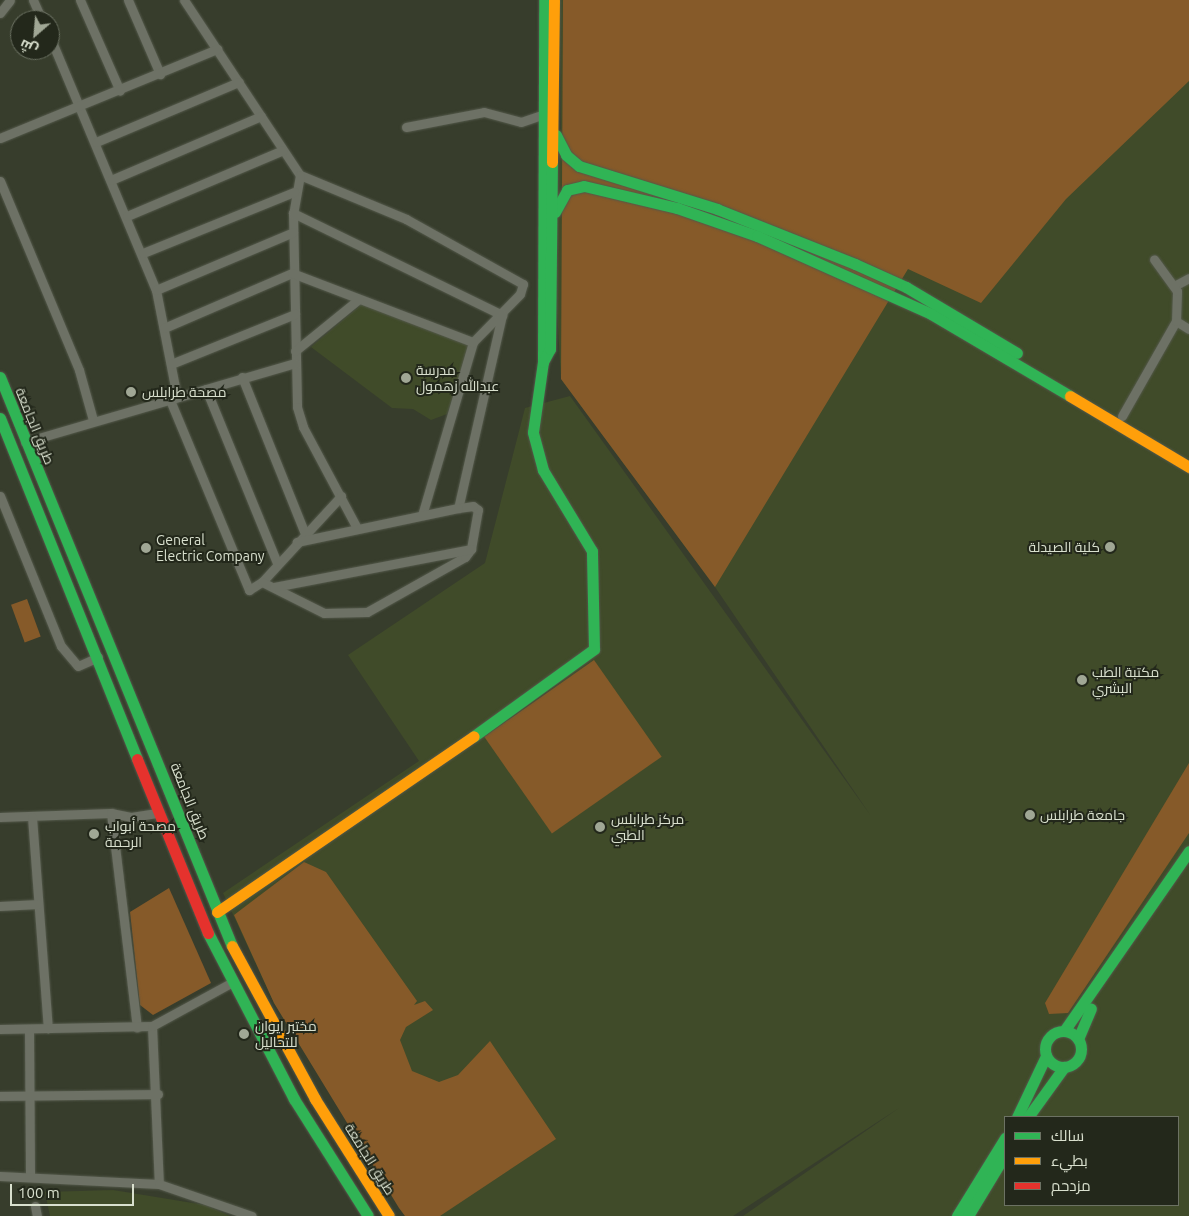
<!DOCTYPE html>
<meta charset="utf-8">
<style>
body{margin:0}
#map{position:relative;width:1189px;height:1216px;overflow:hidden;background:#373d2c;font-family:Ubuntu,Cairo,sans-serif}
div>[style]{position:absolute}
.built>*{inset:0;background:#404b29}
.green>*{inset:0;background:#865a29;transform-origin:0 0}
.roads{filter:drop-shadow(0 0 1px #53584a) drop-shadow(0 0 1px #53584a)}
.street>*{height:9px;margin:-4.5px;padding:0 4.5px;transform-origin:4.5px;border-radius:4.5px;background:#6d7165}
.fast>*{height:11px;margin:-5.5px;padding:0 5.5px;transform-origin:5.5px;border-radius:5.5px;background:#30b455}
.fast>.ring{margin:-5.5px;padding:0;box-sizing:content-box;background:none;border:11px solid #30b455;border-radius:50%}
.slow>*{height:11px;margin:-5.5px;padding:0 5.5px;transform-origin:5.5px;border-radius:5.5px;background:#ff9f0a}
.jam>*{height:11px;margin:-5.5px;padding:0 5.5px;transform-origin:5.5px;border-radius:5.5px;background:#e5322d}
.dots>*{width:14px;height:14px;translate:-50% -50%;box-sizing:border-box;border:2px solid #23281b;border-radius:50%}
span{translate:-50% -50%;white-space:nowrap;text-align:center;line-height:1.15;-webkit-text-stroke:4px #23281b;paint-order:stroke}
.poi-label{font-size:14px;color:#d9e0ce}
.left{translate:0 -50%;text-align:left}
.right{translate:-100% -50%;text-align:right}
.street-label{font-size:14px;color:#d9e0ce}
.legend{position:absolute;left:1004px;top:1116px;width:175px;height:90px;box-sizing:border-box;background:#23281b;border:1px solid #6c7263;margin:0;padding:6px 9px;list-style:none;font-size:15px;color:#d9e0ce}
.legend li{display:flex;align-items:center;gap:10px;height:25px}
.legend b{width:25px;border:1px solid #6c7263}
.north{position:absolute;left:10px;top:10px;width:50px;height:50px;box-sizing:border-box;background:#23281b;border:1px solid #6c7263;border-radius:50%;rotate:207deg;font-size:14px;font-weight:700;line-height:20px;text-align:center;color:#d9e0ce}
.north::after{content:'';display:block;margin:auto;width:18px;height:22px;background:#a0a795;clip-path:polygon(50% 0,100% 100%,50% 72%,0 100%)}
.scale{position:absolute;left:10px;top:1184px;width:124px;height:22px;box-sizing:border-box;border:2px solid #d9e0ce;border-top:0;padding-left:6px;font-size:15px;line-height:18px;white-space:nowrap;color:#d9e0ce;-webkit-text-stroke:4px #23281b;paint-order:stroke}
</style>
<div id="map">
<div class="built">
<i style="clip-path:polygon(evenodd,560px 0,1189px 0,1189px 1216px,743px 1216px,899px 1108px,733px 1216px,405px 1216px,274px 1003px,223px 893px,419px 761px,348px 655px,485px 563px,525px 408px,570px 396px,871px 816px,715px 587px,561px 379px,552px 225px,561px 137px,560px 0,1005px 1117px,1178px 1117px,1178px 1205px,1005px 1205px,1005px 1117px)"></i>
<i style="clip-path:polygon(362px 304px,471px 344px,447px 414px,431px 420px,413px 409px,392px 408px,311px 347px)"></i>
<i style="clip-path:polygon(113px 1190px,205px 1205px,230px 1216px,50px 1216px,45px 1192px)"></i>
</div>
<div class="green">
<i style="clip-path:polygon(563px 0,1189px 0,1189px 81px,1066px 199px,981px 303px,908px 269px,715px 587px,561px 379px)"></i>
<i style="left:27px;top:599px;width:40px;height:17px;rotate:70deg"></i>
<i style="left:594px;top:660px;width:118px;height:134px;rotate:55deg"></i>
<i style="clip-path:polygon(1189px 763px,1189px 833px,1068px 1013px,1049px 1014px,1045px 1003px)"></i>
<i style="clip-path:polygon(304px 862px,326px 872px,417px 1001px,414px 1005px,425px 1001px,433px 1010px,406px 1027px,400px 1040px,412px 1071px,439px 1082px,458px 1075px,490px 1041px,556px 1139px,440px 1216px,405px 1216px,399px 1208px,274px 1003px,234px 915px)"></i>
<i style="clip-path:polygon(169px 888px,211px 983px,153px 1015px,140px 1005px,130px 912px)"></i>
</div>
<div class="roads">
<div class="street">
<i style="left:33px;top:0;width:22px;rotate:66deg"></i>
<i style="left:80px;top:0;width:99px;rotate:66.3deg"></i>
<i style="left:128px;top:0;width:81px;rotate:66.6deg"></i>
<i style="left:184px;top:0;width:210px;rotate:56.5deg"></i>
<i style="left:300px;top:175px;width:115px;rotate:22.5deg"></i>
<i style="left:406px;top:219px;width:134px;rotate:29.1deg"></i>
<i style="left:523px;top:284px;width:10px;rotate:107deg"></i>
<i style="left:520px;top:294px;width:67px;rotate:134.4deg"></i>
<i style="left:473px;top:342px;width:180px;rotate:106.4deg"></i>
<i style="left:0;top:13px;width:16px;rotate:-52deg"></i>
<i style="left:50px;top:37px;width:274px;rotate:67.3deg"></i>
<i style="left:156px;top:290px;width:109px;rotate:78.9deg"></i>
<i style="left:406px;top:127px;width:79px;rotate:-10.9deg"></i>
<i style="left:484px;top:112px;width:38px;rotate:15deg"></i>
<i style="left:521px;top:122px;width:24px;rotate:-19deg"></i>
<i style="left:0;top:138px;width:235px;rotate:-22.3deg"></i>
<i style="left:96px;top:142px;width:155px;rotate:-22.8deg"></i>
<i style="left:300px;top:175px;width:39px;rotate:100deg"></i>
<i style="left:293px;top:213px;width:194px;rotate:88.8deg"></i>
<i style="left:297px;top:407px;width:21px;rotate:73deg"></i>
<i style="left:303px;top:427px;width:115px;rotate:61.9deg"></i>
<i style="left:111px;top:180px;width:163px;rotate:-23.1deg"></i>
<i style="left:0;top:181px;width:205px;rotate:67.3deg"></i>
<i style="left:79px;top:370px;width:52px;rotate:74.4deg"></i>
<i style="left:293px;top:213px;width:233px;rotate:26deg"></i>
<i style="left:502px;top:315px;width:198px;rotate:102.8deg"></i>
<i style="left:127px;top:216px;width:169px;rotate:-22.9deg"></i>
<i style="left:143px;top:253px;width:163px;rotate:-22deg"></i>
<i style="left:1174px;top:286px;width:17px;rotate:-28deg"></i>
<i style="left:156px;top:290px;width:149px;rotate:-22.9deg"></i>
<i style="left:1176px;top:321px;width:15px;rotate:32deg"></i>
<i style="left:164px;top:328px;width:139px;rotate:-23.3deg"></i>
<i style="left:292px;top:273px;width:194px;rotate:20.9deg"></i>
<i style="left:295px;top:351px;width:82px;rotate:-39.1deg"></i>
<i style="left:171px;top:364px;width:134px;rotate:-22deg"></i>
<i style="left:242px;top:377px;width:169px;rotate:68.1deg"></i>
<i style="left:206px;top:389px;width:188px;rotate:67.8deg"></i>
<i style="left:170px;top:400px;width:206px;rotate:67.4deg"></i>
<i style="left:249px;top:590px;width:15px;rotate:-32deg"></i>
<i style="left:262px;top:582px;width:117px;rotate:-47.4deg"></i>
<i style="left:1122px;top:416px;width:109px;rotate:-60.4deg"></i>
<i style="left:1176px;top:321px;width:30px;rotate:-88deg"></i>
<i style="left:1177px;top:291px;width:39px;rotate:-126deg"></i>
<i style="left:25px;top:442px;width:281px;rotate:-16.3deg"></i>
<i style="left:0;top:496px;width:162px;rotate:67.9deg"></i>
<i style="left:61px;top:646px;width:26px;rotate:50deg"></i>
<i style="left:78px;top:666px;width:22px;rotate:-24deg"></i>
<i style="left:262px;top:582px;width:69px;rotate:26.6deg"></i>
<i style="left:324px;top:613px;width:43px;rotate:-1.3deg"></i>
<i style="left:367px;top:612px;width:112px;rotate:-29.3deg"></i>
<i style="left:465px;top:557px;width:10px;rotate:-53deg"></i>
<i style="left:471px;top:549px;width:40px;rotate:-80deg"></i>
<i style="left:478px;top:510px;width:6px;rotate:-141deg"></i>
<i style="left:473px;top:506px;width:15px;rotate:172deg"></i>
<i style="left:458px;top:508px;width:165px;rotate:168.1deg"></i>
<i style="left:274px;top:587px;width:201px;rotate:-10.9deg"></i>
<i style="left:111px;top:813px;width:216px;rotate:83.1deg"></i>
<i style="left:0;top:817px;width:111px;rotate:-2.1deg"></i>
<i style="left:111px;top:813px;width:20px;rotate:11deg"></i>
<i style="left:131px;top:817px;width:26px;rotate:-9deg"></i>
<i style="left:32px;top:817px;width:212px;rotate:85.7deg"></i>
<i style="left:0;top:906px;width:38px;rotate:-3deg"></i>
<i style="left:152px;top:1026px;width:158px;rotate:87.5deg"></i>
<i style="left:0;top:1029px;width:152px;rotate:-1.1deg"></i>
<i style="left:152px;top:1026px;width:90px;rotate:-28.6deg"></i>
<i style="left:29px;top:1029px;width:146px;rotate:89.6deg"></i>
<i style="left:0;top:1096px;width:158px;rotate:-0.7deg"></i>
<i style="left:0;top:1176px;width:159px;rotate:2.9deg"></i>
<i style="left:159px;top:1184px;width:98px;rotate:19deg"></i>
<i style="left:35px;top:1206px;width:10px;rotate:79deg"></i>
</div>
<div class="fast">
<i style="left:556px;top:135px;width:22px;rotate:63deg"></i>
<i style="left:566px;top:155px;width:17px;rotate:40deg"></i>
<i style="left:579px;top:166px;width:145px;rotate:17.3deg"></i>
<i style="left:717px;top:209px;width:149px;rotate:21.7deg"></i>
<i style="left:855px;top:264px;width:56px;rotate:24.3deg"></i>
<i style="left:906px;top:287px;width:129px;rotate:30.7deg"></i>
<i style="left:555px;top:212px;width:25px;rotate:-61deg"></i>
<i style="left:567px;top:190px;width:17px;rotate:-13deg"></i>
<i style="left:584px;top:186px;width:96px;rotate:13.3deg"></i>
<i style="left:677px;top:208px;width:85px;rotate:19.3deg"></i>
<i style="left:757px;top:236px;width:191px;rotate:24.1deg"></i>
<i style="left:931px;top:314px;width:161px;rotate:30.5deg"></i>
<i style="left:543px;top:362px;width:362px;rotate:-89.8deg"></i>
<i style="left:0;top:377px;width:614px;rotate:67.82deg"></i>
<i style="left:0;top:418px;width:367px;rotate:68.1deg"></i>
<i style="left:474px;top:736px;width:148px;rotate:-35.9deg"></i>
<i style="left:594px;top:649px;width:98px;rotate:-91.2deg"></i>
<i style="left:592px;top:551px;width:95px;rotate:-121.2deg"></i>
<i style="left:543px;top:470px;width:39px;rotate:-105deg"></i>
<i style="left:533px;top:432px;width:71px;rotate:-81.9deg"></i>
<i style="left:543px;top:362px;width:15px;rotate:-62deg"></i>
<i style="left:550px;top:349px;width:187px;rotate:-89.4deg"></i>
<i style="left:208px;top:933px;width:187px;rotate:62.6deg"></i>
<i style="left:294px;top:1099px;width:138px;rotate:57.7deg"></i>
<i style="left:1064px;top:1031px;width:219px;rotate:-55.2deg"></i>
<i class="ring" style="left:1045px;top:1031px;width:25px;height:25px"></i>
<i style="left:1078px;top:1039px;width:33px;rotate:-67deg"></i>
<i style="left:1017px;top:1117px;width:68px;rotate:-64.6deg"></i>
<i style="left:1028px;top:1117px;width:62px;rotate:-54.2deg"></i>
<i style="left:957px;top:1216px;width:92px;rotate:-58.4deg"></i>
<i style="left:968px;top:1216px;width:71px;rotate:-58.8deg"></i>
</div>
<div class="slow">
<i style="left:552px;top:162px;width:162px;rotate:-89.3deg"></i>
<i style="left:1070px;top:396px;width:139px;rotate:30.8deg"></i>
<i style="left:217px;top:912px;width:311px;rotate:-34.4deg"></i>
<i style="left:232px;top:946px;width:174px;rotate:61.5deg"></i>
<i style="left:315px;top:1099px;width:138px;rotate:57.7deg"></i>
</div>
<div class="jam">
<i style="left:137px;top:759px;width:188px;rotate:67.8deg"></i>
</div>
</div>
<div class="dots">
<i style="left:406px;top:378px;background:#a0a795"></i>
<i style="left:131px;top:392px;background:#a0a795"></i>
<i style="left:1110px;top:547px;background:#a0a795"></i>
<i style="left:146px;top:548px;background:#a0a795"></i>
<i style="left:1082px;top:680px;background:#a0a795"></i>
<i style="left:1030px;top:815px;background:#a0a795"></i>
<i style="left:600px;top:827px;background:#a0a795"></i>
<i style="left:94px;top:834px;background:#a0a795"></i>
<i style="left:244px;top:1034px;background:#a0a795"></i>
</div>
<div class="poi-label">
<span class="left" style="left:416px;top:378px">مدرسة<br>عبدالله زهمول</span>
<span class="left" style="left:142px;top:392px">مصحة طرابلس</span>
<span class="left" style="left:156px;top:548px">General<br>Electric Company</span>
<span class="right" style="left:1100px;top:547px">كلية الصيدلة</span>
<span class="left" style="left:1092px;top:680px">مكتبة الطب<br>البشري</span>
<span class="left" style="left:1040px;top:815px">جامعة طرابلس</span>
<span class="left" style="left:611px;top:827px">مركز طرابلس<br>الطبي</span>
<span class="left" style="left:105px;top:834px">مصحة أبواب<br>الرحمة</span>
<span class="left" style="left:255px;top:1034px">مختبر ايوان<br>للتحاليل</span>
</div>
<div class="street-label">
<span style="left:35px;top:426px;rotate:68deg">طريق الجامعة</span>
<span style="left:190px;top:801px;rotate:68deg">طريق الجامعة</span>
<span style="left:370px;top:1159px;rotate:58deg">طريق الجامعة</span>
</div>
<ul class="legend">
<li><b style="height:6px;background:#30b455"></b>سالك</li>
<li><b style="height:6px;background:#ff9f0a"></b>بطيء</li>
<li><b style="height:6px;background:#e5322d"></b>مزدحم</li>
</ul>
<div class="north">ش</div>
<div class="scale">100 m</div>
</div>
